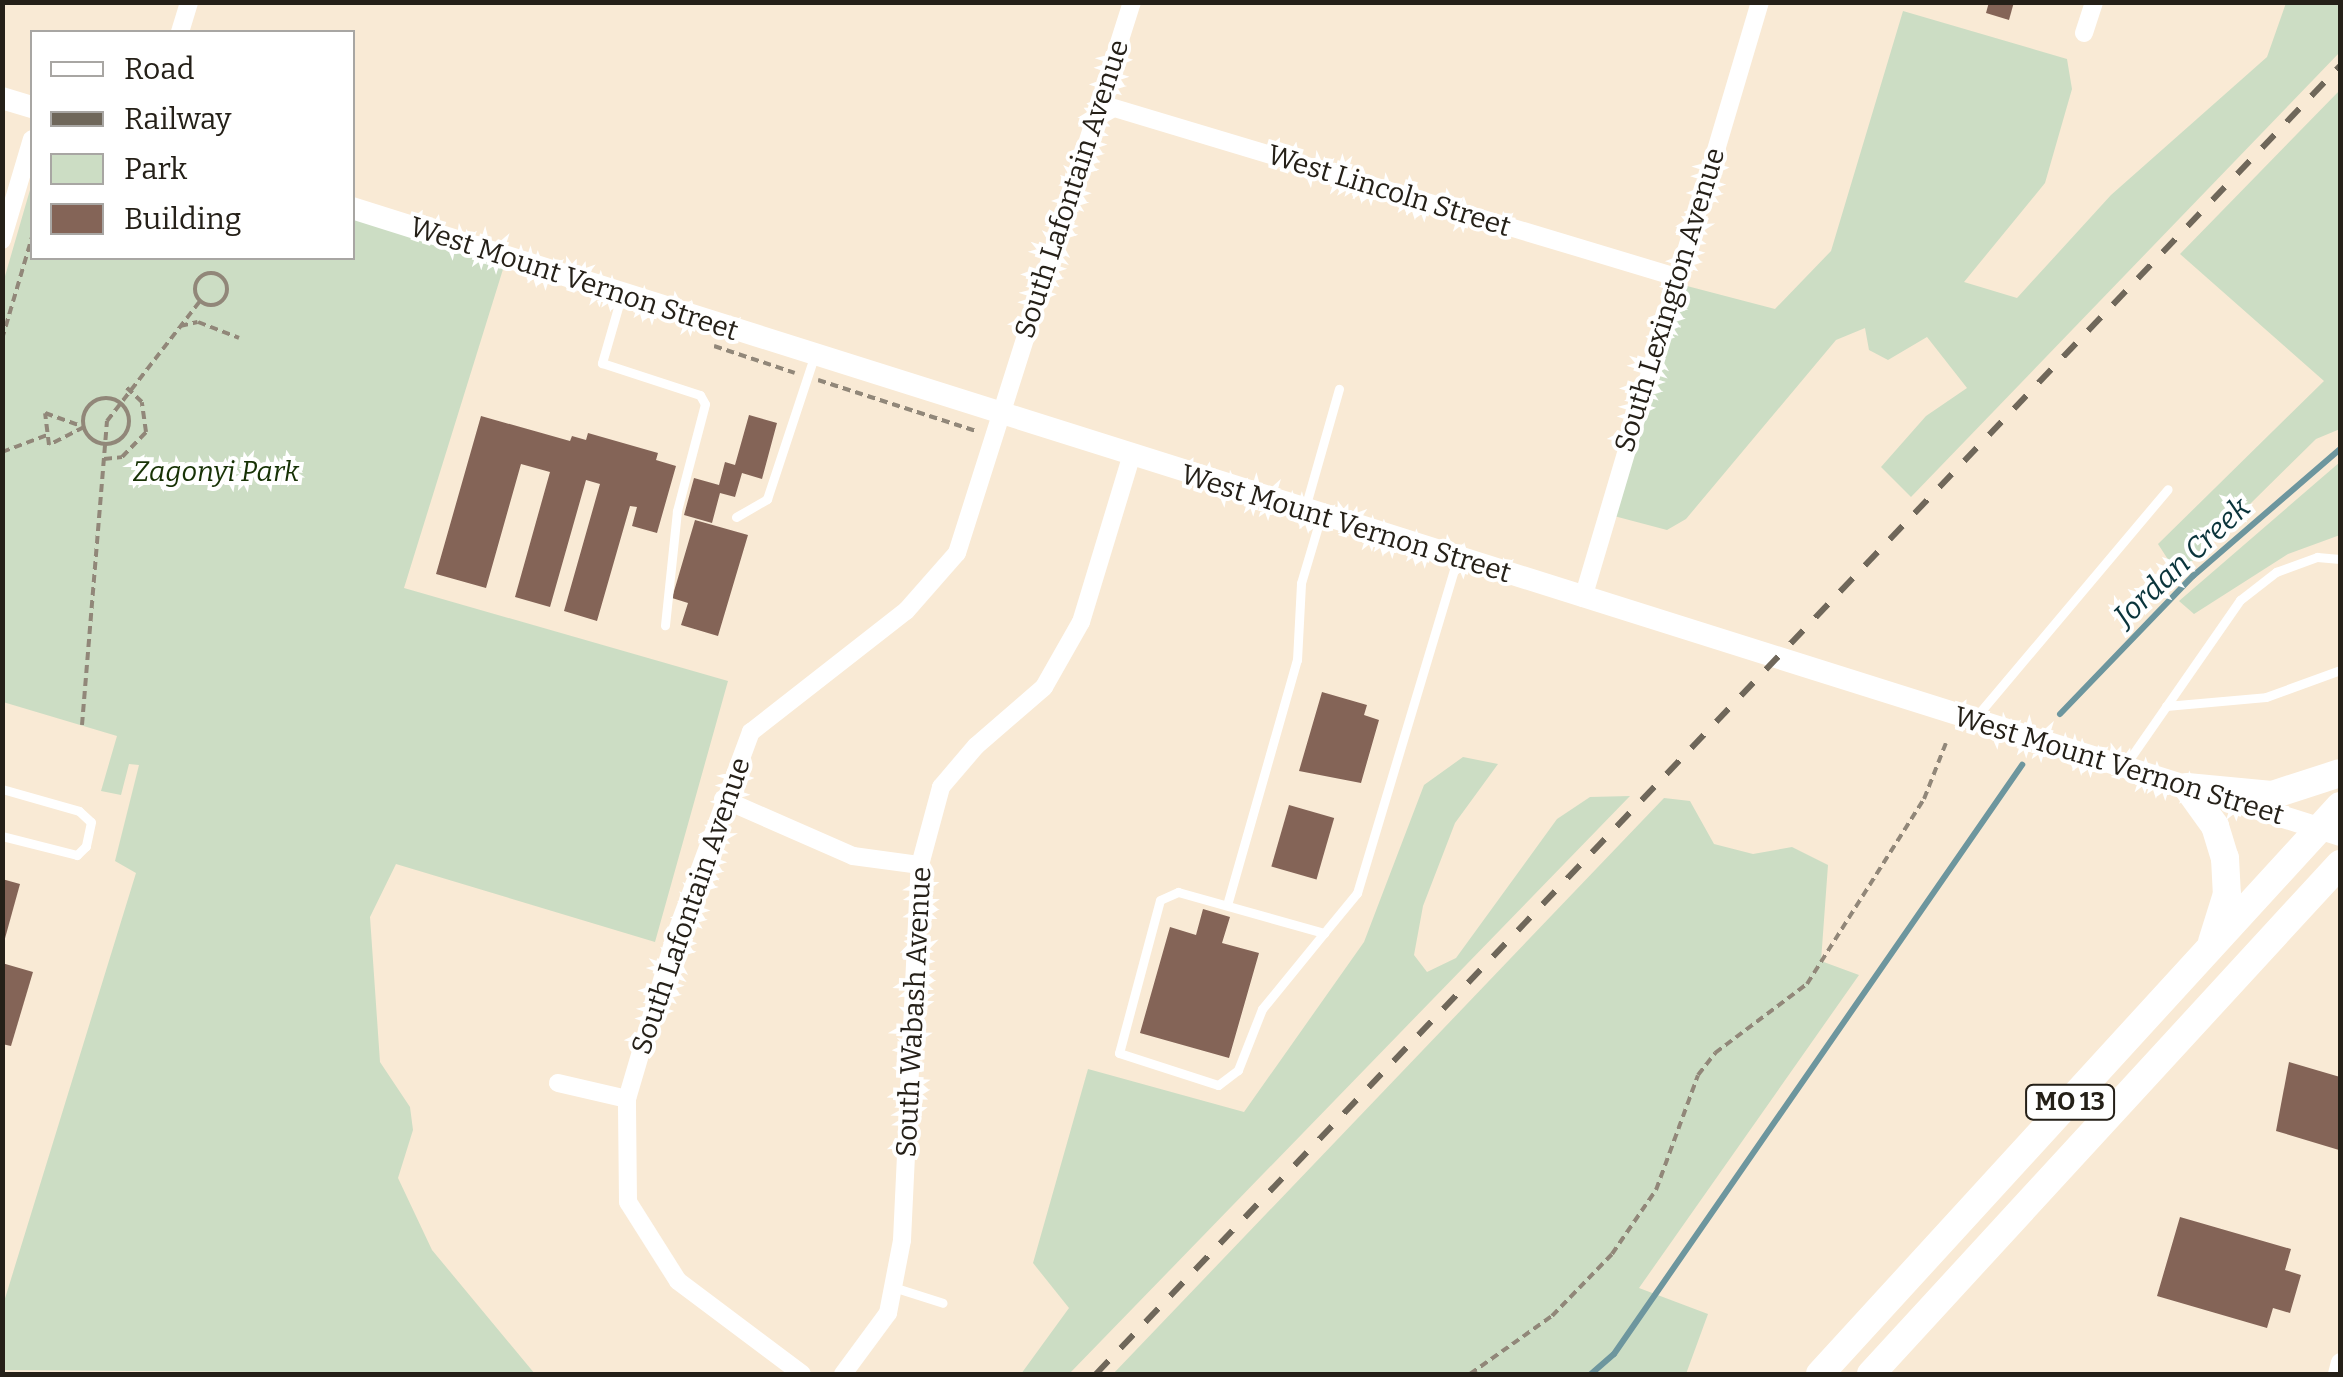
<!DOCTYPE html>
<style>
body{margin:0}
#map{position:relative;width:2343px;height:1377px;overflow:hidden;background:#f9ead5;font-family:Bitter,serif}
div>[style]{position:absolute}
.green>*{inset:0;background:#ccddc4}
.stream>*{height:6px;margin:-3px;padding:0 3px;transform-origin:3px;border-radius:3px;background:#6d969e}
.building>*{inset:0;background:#846457;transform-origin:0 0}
.path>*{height:4px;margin-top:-2px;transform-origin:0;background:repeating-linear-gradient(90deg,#918779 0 8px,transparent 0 13px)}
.path>.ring{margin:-2px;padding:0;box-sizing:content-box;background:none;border:4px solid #918779;border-radius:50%}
.service>*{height:9px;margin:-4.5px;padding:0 4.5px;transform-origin:4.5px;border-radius:4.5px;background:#fff}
.minor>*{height:18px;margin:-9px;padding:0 9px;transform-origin:9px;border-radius:9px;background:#fff}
.tertiary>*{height:22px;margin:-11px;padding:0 11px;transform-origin:11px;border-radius:11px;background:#fff}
.primary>*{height:28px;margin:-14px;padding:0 14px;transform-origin:14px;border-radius:14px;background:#fff}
.rail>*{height:6px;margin-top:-3px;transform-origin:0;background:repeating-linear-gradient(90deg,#6f675a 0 18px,transparent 0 36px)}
span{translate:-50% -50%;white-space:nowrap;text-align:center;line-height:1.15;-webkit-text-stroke:8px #fff;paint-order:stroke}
.shield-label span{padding:2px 8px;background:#fff;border:2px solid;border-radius:8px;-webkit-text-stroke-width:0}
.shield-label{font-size:25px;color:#252018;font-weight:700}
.street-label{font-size:28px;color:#252018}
.park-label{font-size:28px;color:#173205;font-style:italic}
.water-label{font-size:30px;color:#0a343b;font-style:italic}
.frame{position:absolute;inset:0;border:5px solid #252018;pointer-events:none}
.legend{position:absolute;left:30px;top:30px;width:325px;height:230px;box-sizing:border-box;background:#fff;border:2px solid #a8a6a3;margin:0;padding:12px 18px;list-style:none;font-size:30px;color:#252018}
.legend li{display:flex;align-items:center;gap:20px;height:50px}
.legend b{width:50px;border:2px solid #a8a6a3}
</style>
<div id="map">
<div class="green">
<i style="clip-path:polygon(2286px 3px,2340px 3px,2340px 52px,1911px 497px,1881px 467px,1926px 416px,1967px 388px,1927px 337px,1888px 360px,1869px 350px,1865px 328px,1836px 340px,1686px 519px,1667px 530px,1614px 516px,1687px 286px,1775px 309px,1831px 251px,1903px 11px,2067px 59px,2072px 89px,2045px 183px,1964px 282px,2017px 298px,2111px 195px,2267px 57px)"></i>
<i style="clip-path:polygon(2340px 90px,2340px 429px,2316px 439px,2178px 575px,2158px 544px,2324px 381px,2180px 254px)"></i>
<i style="clip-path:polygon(32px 183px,32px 258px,352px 258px,353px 218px,504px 266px,404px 588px,728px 681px,655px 942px,396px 864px,370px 917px,380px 1062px,410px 1107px,413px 1130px,398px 1178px,432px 1250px,535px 1374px,3px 1370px,3px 1305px,136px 873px,115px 861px,139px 765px,129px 764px,121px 795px,101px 791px,117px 736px,3px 702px,3px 283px)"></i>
<i style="clip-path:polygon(2340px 462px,2340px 535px,2288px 554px,2194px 614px,2179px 601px)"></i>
<i style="clip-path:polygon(1463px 757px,1498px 764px,1455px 823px,1423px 906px,1414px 955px,1427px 972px,1456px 958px,1557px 819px,1590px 797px,1630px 796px,1069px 1374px,1021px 1374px,1069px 1308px,1033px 1263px,1088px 1069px,1244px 1112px,1364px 942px,1424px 785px)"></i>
<i style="clip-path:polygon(1664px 798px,1690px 801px,1714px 844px,1753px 854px,1792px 847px,1828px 865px,1821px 961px,1859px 975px,1639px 1288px,1708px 1314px,1686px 1374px,1113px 1374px)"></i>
</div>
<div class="stream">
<i style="left:2060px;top:714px;width:192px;rotate:-46.1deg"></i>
<i style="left:2193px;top:576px;width:194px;rotate:-40.8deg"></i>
<i style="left:1591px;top:1374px;width:30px;rotate:-41deg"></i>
<i style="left:1614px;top:1354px;width:717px;rotate:-55.29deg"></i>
</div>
<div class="building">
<i style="clip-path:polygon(1989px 2px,2014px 2px,2009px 20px,1986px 13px)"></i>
<i style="clip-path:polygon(749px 415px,777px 423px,762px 479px,742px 473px,735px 497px,720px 493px,712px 523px,684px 515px,694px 478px,719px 485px,725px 462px,735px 465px)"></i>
<i style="clip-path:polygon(481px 416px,570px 441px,572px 436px,586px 440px,588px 433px,658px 453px,656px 460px,676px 466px,657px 533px,632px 526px,637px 507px,630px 506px,597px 621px,564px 611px,600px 484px,586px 480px,550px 607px,515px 597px,550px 472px,521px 464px,486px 588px,436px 574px)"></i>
<i style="clip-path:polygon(695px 520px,748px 535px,718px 636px,681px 625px,688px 603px,672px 598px)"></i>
<i style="clip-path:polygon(1322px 692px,1367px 705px,1364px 715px,1379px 720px,1361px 783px,1299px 771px)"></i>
<i style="left:1289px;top:805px;width:47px;height:64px;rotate:16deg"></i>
<i style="clip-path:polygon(2px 879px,20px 884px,4px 942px,2px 942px)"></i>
<i style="clip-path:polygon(1203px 909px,1230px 917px,1222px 943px,1259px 953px,1229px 1058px,1140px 1033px,1170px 927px,1196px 935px)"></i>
<i style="clip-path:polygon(2px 963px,33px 972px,11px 1046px,2px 1044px)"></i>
<i style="clip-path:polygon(2289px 1062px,2340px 1077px,2339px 1150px,2276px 1131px)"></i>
<i style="clip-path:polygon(2180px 1217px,2291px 1249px,2285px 1270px,2301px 1275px,2290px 1313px,2273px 1308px,2267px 1328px,2157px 1296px)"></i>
</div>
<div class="path">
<i class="ring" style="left:195px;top:273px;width:28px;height:28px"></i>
<i style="left:180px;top:326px;width:18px;rotate:-13deg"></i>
<i style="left:198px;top:322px;width:44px;rotate:21.3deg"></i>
<i style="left:2px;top:339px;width:106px;rotate:-73.6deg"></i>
<i style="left:714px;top:346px;width:85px;rotate:18.4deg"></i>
<i style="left:818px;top:380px;width:166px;rotate:17.9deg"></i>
<i class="ring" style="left:83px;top:398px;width:42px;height:42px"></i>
<i style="left:45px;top:413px;width:41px;rotate:19.7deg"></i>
<i style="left:84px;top:427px;width:39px;rotate:153deg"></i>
<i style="left:49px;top:445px;width:32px;rotate:-97deg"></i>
<i style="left:2px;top:452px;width:48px;rotate:-20.7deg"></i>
<i style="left:104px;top:459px;width:18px;rotate:-6deg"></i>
<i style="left:122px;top:457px;width:35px;rotate:-46deg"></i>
<i style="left:146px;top:432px;width:30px;rotate:-98deg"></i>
<i style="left:142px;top:402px;width:23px;rotate:-137deg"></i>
<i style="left:82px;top:725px;width:305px;rotate:-85.3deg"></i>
<i style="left:107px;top:421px;width:152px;rotate:-52.2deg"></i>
<i style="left:1470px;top:1374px;width:100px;rotate:-35.3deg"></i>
<i style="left:1552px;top:1316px;width:86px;rotate:-45.9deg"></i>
<i style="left:1612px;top:1254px;width:78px;rotate:-55.5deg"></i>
<i style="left:1656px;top:1190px;width:122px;rotate:-69.9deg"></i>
<i style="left:1698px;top:1075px;width:28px;rotate:-52deg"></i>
<i style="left:1715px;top:1053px;width:115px;rotate:-36.9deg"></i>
<i style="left:1807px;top:984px;width:219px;rotate:-57.7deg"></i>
<i style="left:1924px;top:799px;width:60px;rotate:-68.6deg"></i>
</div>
<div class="service">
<i style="left:621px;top:297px;width:69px;rotate:106.1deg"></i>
<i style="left:602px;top:363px;width:103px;rotate:18.1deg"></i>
<i style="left:700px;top:395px;width:10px;rotate:61deg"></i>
<i style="left:705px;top:404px;width:111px;rotate:104.7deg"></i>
<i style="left:677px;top:511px;width:115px;rotate:96deg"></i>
<i style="left:1305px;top:508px;width:124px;rotate:-74.1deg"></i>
<i style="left:736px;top:517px;width:36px;rotate:-30deg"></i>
<i style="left:767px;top:499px;width:150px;rotate:-71.7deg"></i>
<i style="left:2166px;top:706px;width:100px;rotate:-5.1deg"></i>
<i style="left:2266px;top:697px;width:79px;rotate:-20deg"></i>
<i style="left:1975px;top:718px;width:299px;rotate:-49.9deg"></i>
<i style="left:2126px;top:764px;width:200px;rotate:-55.2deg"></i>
<i style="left:2240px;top:600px;width:46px;rotate:-37.9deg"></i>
<i style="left:2276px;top:572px;width:44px;rotate:-20.1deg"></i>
<i style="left:2317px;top:557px;width:23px;rotate:5deg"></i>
<i style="left:2px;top:789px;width:80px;rotate:15.9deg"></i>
<i style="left:79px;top:811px;width:16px;rotate:43deg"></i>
<i style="left:91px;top:822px;width:25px;rotate:102deg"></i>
<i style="left:86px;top:846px;width:13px;rotate:135deg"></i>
<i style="left:77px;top:855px;width:77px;rotate:-165.8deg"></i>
<i style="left:1178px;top:892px;width:152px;rotate:15.7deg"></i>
<i style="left:1324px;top:933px;width:98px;rotate:129.2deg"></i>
<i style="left:1262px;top:1009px;width:66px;rotate:111.5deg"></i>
<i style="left:1238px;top:1070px;width:25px;rotate:143deg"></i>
<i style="left:1218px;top:1085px;width:104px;rotate:-162.1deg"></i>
<i style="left:1119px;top:1053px;width:158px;rotate:-75deg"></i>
<i style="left:1160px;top:900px;width:20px;rotate:-24deg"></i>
<i style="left:1227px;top:905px;width:255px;rotate:-74.1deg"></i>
<i style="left:1297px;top:660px;width:77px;rotate:-87deg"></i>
<i style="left:1301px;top:583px;width:70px;rotate:-73.4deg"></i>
<i style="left:1324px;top:933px;width:52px;rotate:-50.5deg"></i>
<i style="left:1357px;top:893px;width:349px;rotate:-73.3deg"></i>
<i style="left:893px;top:1287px;width:52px;rotate:17.7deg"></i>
</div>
<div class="minor">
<i style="left:180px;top:32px;width:31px;rotate:-73deg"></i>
<i style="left:2084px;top:33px;width:33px;rotate:-72deg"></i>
<i style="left:1101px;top:104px;width:600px;rotate:16.74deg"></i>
<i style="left:2px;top:240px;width:105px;rotate:-73.5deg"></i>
<i style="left:1583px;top:598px;width:622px;rotate:-73.46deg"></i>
<i style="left:723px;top:799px;width:142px;rotate:23.7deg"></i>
<i style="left:853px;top:856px;width:68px;rotate:7.7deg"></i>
<i style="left:558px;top:1083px;width:71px;rotate:13.1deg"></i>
<i style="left:802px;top:1374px;width:155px;rotate:-143.1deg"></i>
<i style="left:678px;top:1281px;width:93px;rotate:-122.3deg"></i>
<i style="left:628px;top:1202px;width:103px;rotate:-90.6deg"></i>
<i style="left:627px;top:1099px;width:170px;rotate:-73.6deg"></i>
<i style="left:675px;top:936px;width:218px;rotate:-69.6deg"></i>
<i style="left:751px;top:732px;width:197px;rotate:-38deg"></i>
<i style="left:906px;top:611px;width:77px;rotate:-48.7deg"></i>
<i style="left:957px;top:553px;width:578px;rotate:-72.38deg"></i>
<i style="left:843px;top:1374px;width:76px;rotate:-53.6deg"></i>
<i style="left:888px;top:1313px;width:74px;rotate:-79.1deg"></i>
<i style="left:902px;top:1240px;width:375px;rotate:-87.3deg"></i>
<i style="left:920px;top:865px;width:81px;rotate:-74.9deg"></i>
<i style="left:941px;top:787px;width:54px;rotate:-49.5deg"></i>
<i style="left:976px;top:746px;width:90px;rotate:-40.9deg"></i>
<i style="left:1044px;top:687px;width:75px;rotate:-60.4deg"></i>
<i style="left:1081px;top:622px;width:172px;rotate:-73.1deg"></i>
<i style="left:2337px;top:1374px;width:12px;rotate:-76deg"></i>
</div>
<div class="tertiary">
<i style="left:2px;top:98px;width:31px;rotate:17deg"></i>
<i style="left:352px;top:208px;width:2085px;rotate:17.5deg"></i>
</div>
<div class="primary">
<i style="left:2187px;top:787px;width:48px;rotate:54.3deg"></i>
<i style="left:2215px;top:826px;width:34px;rotate:73deg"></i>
<i style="left:2225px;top:858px;width:36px;rotate:87deg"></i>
<i style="left:2227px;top:894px;width:50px;rotate:107.4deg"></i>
<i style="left:2187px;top:787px;width:85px;rotate:5.4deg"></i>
<i style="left:2272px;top:795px;width:71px;rotate:-17.9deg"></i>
<i style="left:1820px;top:1374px;width:770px;rotate:-47.53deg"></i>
<i style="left:1871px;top:1374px;width:693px;rotate:-47.4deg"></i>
</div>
<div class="rail">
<i style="left:1096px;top:1374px;width:1805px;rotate:-46.44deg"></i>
</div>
<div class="shield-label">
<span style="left:2070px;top:1102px">MO 13</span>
</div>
<div class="street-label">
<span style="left:1072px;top:189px;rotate:-72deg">South Lafontain Avenue</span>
<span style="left:1389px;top:191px;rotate:17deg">West Lincoln Street</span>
<span style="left:574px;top:279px;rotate:18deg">West Mount Vernon Street</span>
<span style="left:1670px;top:300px;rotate:-73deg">South Lexington Avenue</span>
<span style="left:1346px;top:524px;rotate:17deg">West Mount Vernon Street</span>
<span style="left:2119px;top:766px;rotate:17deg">West Mount Vernon Street</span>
<span style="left:691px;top:906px;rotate:-71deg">South Lafontain Avenue</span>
<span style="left:914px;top:1012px;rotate:-87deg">South Wabash Avenue</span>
</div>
<div class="park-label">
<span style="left:216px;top:472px">Zagonyi Park</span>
</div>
<div class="water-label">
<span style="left:2182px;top:562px;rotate:-43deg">Jordan Creek</span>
</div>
<div class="frame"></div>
<ul class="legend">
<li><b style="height:12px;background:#fff"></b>Road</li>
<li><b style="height:12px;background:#6f675a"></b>Railway</li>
<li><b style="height:28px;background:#ccddc4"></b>Park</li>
<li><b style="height:28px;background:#846457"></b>Building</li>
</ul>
</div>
